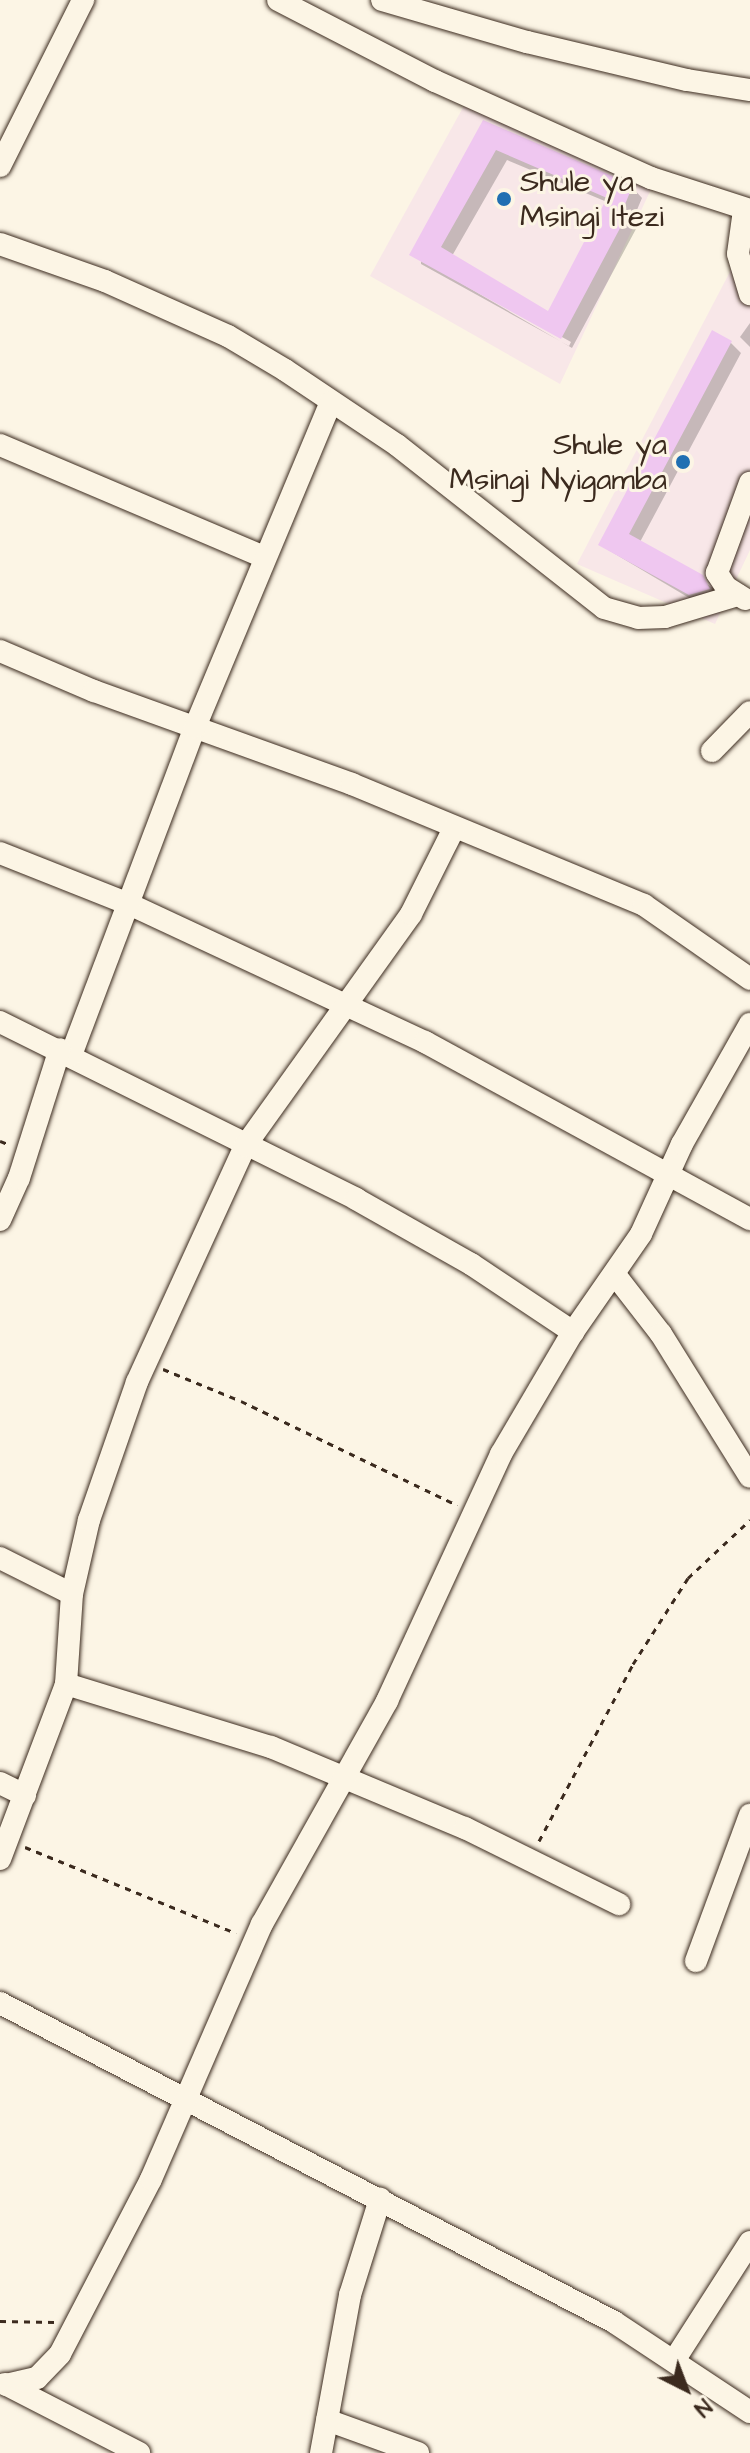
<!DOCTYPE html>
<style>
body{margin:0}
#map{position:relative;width:750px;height:2453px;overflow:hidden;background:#fcf5e5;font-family:"Architects Daughter",sans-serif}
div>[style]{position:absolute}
.built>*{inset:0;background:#f8e7e8}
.shadow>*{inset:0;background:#0003}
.building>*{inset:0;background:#efc7f0}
.path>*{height:3px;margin-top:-1.5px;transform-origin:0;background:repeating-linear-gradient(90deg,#3b2a1e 0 6px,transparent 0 12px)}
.roads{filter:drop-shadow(0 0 2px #3b2a1e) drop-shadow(0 0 2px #3b2a1e)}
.minor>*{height:22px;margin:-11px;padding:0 11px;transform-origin:11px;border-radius:11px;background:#fcf5e5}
.dots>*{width:22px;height:22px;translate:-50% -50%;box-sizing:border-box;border:4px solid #fcf5e5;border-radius:50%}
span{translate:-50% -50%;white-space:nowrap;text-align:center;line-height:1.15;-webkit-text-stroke:6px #fcf5e5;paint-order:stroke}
.poi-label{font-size:30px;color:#3b2a1e}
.left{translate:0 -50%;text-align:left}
.right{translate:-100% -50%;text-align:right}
.north{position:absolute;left:646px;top:2349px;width:80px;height:80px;-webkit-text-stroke:6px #fcf5e5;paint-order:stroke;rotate:138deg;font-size:22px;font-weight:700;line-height:32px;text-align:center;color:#3b2a1e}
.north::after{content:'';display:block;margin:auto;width:28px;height:36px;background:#3b2a1e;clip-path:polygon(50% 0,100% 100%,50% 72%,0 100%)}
</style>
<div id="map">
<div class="built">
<i style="clip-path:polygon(471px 93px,660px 170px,560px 384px,370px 276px)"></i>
<i style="clip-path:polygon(744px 245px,750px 248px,750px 550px,715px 624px,577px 564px)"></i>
</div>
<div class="shadow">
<i style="clip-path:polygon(evenodd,484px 123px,632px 187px,642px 198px,631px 224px,636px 229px,572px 348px,411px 254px,484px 123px,507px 160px,607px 202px,549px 313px,452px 256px,507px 160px,484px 123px,421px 259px,571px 342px,569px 346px,421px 264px,421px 259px)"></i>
<i style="clip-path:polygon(750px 323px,750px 347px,740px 337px)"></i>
<i style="clip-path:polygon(730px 342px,741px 353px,640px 542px,713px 588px,719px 599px,701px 605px,600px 545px)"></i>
</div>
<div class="building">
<i style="clip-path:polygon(evenodd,483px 120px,633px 185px,621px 214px,626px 217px,561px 339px,409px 255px,483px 120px,496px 150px,607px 198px,548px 311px,441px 247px,496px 150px)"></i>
<i style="clip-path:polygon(712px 330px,732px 341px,629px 534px,703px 575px,710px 589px,689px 595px,598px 545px)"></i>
</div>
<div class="path">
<i style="left:0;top:1141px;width:9px;rotate:21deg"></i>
<i style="left:163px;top:1369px;width:84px;rotate:22.3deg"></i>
<i style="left:241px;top:1401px;width:240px;rotate:25.7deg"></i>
<i style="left:539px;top:1841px;width:200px;rotate:-62deg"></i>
<i style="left:633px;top:1664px;width:102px;rotate:-57.4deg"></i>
<i style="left:688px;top:1578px;width:85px;rotate:-43.1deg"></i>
<i style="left:25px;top:1847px;width:228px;rotate:22.2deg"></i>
<i style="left:0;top:2321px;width:54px;rotate:1.1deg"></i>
</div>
<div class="roads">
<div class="minor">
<i style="left:278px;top:0;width:177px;rotate:27.3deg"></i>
<i style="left:435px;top:81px;width:237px;rotate:24.2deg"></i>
<i style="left:651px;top:178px;width:104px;rotate:17.9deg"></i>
<i style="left:382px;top:0;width:151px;rotate:16.2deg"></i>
<i style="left:527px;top:42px;width:164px;rotate:13.4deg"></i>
<i style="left:687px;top:80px;width:64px;rotate:9deg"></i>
<i style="left:0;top:166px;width:186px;rotate:-63.4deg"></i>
<i style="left:744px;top:210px;width:44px;rotate:97.8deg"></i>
<i style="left:738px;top:254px;width:42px;rotate:73.3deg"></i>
<i style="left:0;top:244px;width:111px;rotate:19.4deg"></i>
<i style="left:105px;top:281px;width:135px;rotate:24.1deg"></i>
<i style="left:228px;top:336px;width:66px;rotate:30.8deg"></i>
<i style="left:285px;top:370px;width:135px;rotate:33.8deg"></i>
<i style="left:397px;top:445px;width:263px;rotate:38.2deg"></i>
<i style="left:604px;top:608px;width:35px;rotate:16deg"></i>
<i style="left:638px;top:618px;width:27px;rotate:-2deg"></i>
<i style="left:665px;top:617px;width:76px;rotate:-16.8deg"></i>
<i style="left:0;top:445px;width:287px;rotate:23deg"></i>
<i style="left:745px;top:599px;width:22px;rotate:-148deg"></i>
<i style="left:726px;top:587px;width:17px;rotate:-123deg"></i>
<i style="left:717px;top:573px;width:96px;rotate:-69.9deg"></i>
<i style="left:0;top:651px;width:102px;rotate:23.1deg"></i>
<i style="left:94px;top:691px;width:274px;rotate:19.8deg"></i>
<i style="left:352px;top:784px;width:316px;rotate:22.5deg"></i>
<i style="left:644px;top:905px;width:129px;rotate:34.9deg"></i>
<i style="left:712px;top:751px;width:54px;rotate:-45.7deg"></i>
<i style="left:0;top:853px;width:139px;rotate:21.6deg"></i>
<i style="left:129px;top:904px;width:327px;rotate:25deg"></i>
<i style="left:425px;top:1042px;width:370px;rotate:28.6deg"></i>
<i style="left:0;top:1022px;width:398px;rotate:26.4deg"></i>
<i style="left:356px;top:1199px;width:132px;rotate:29.5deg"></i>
<i style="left:471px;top:1264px;width:123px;rotate:33.7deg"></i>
<i style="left:71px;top:1055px;width:351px;rotate:-69.3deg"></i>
<i style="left:195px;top:727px;width:352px;rotate:-67.3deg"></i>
<i style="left:0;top:1220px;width:46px;rotate:-65.7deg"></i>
<i style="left:19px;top:1178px;width:135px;rotate:-72.4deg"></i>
<i style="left:616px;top:1276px;width:73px;rotate:52.2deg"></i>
<i style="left:661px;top:1334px;width:168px;rotate:58.1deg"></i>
<i style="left:0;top:1558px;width:80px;rotate:26.6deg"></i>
<i style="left:66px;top:1684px;width:214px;rotate:17.1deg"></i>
<i style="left:271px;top:1747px;width:210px;rotate:22.7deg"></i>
<i style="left:465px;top:1828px;width:172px;rotate:26.3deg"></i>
<i style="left:0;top:1783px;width:28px;rotate:26deg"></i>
<i style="left:0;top:1859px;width:187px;rotate:-69.3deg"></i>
<i style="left:66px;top:1684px;width:90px;rotate:-86.2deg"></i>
<i style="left:72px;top:1594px;width:76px;rotate:-77.1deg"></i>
<i style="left:89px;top:1520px;width:146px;rotate:-70.8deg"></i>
<i style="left:137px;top:1382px;width:260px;rotate:-65.4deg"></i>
<i style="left:245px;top:1146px;width:285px;rotate:-54.4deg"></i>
<i style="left:411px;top:914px;width:96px;rotate:-63.4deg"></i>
<i style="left:696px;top:1961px;width:156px;rotate:-69.7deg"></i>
<i style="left:0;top:2003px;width:692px;rotate:27.45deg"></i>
<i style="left:614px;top:2322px;width:163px;rotate:33.5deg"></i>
<i style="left:675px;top:2359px;width:139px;rotate:-57.3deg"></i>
<i style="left:5px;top:2384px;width:151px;rotate:27.2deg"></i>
<i style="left:6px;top:2385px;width:32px;rotate:-13deg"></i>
<i style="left:37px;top:2378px;width:33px;rotate:-46deg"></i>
<i style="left:60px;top:2354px;width:197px;rotate:-62.5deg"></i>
<i style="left:151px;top:2179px;width:278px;rotate:-66.5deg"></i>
<i style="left:262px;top:1924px;width:256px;rotate:-60.7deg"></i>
<i style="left:387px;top:1701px;width:272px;rotate:-65.2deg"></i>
<i style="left:501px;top:1454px;width:142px;rotate:-59.5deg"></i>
<i style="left:573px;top:1332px;width:119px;rotate:-55.2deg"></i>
<i style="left:641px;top:1234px;width:99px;rotate:-65.5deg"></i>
<i style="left:682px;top:1144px;width:138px;rotate:-60.5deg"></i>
<i style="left:327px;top:2420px;width:97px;rotate:19.9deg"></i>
<i style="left:321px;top:2453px;width:161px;rotate:-79.6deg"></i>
<i style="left:350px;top:2295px;width:101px;rotate:-72.6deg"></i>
</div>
</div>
<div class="dots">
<i style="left:504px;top:199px;background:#1f6fb2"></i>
<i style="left:683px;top:462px;background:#1f6fb2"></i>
</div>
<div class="poi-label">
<span class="left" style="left:520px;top:199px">Shule ya<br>Msingi Itezi</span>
<span class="right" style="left:667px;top:462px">Shule ya<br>Msingi Nyigamba</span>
</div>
<div class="north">N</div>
</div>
